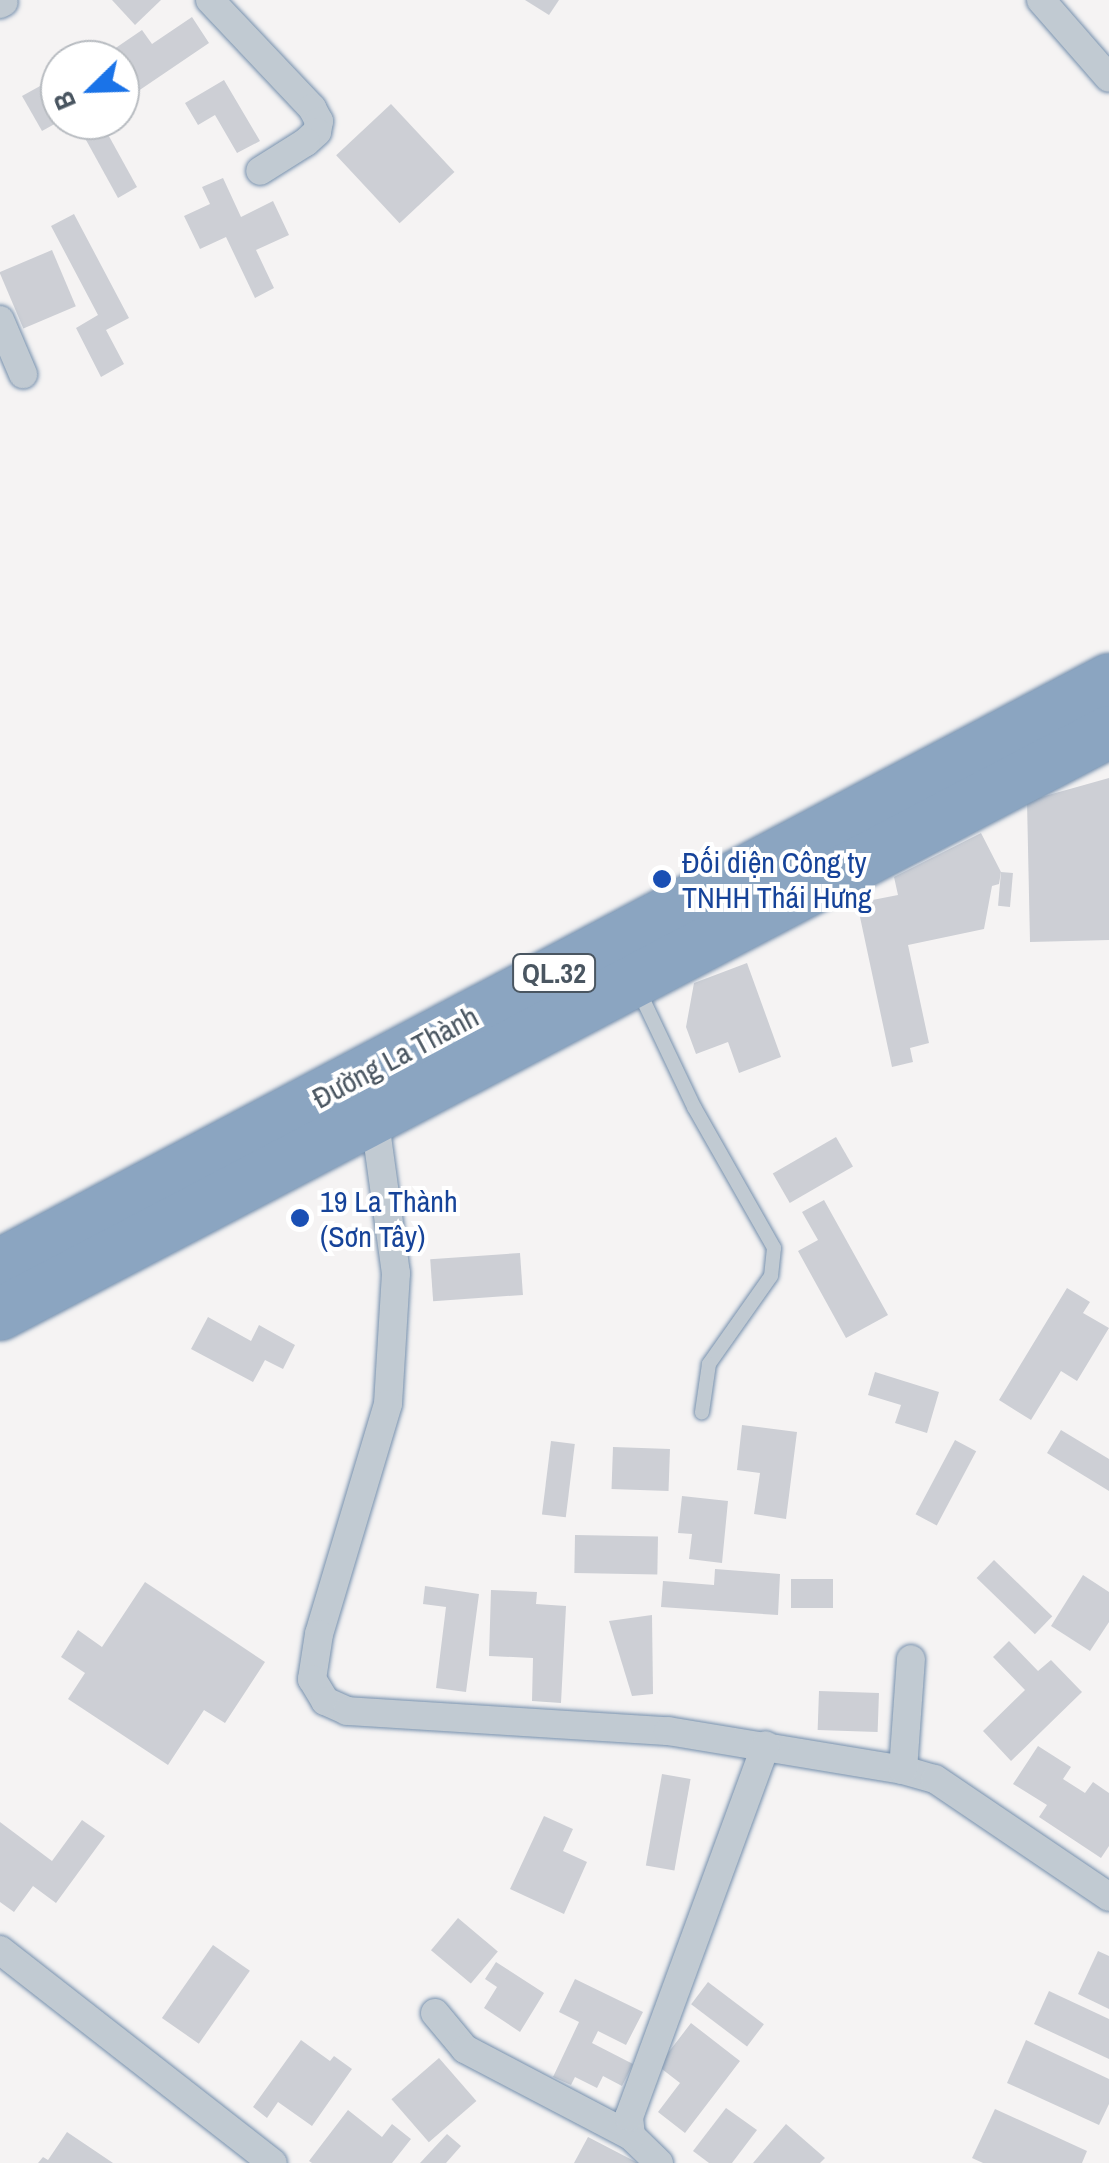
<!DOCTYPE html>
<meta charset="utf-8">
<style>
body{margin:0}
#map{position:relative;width:1109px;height:2163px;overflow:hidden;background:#f5f3f3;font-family:"Archivo Narrow",sans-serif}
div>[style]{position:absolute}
.building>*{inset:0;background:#cdcfd5;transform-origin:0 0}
.roads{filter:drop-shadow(0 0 2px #7690ad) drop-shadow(0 0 2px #7690ad)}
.lane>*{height:14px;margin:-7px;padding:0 7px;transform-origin:7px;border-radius:7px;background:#c1cad2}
.street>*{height:28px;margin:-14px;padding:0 14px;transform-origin:14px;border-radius:14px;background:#c1cad2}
.highway>*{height:52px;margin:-26px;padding:0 26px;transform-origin:26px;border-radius:26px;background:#8ba5c1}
.dots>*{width:28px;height:28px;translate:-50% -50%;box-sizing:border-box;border:5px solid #fff;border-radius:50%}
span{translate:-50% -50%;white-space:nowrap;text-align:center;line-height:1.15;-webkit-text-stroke:8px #fff;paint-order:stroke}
.shield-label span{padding:2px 8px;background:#fff;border:2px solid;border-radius:8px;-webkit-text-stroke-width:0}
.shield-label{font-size:28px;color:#4a5661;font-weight:700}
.transit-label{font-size:30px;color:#164399}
.left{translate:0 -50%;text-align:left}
.street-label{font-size:30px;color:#4a5661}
.north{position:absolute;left:40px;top:40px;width:100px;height:100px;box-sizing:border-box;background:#fff;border:2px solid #b7bbc0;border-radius:50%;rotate:247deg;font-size:28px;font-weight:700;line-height:40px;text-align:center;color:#4a5661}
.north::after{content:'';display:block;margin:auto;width:35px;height:45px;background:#1a73e8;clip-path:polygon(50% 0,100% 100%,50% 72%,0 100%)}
</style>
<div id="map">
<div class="building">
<i style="clip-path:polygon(112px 0,161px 0,135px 25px)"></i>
<i style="clip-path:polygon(525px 0,559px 0,549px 15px)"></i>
<i style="clip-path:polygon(192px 17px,209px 43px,122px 102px,120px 60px,98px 60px,142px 30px,152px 44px)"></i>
<i style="clip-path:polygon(60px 75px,60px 121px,42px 131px,22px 96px)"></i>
<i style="clip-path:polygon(224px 80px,260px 141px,237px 153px,215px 115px,198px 125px,185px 103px)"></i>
<i style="left:391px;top:104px;width:93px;height:75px;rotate:47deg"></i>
<i style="clip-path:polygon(75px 120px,100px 120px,137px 187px,118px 198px)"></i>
<i style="clip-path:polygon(223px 178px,241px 217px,273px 201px,289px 235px,256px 250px,274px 288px,255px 298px,226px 237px,200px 249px,184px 216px,210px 204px,202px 187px)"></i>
<i style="clip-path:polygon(74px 214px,129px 318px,106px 330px,124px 364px,101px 377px,76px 328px,98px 315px,51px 226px)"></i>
<i style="left:52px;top:250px;width:61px;height:57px;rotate:67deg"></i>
<i style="clip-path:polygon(1109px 778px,1109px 940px,1030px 942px,1027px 801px)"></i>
<i style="clip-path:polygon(981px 833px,1001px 872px,999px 884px,992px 886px,984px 929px,908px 945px,929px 1043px,910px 1048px,913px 1062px,892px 1067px,857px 903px,898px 895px,894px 877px)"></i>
<i style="left:1001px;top:872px;width:12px;height:34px;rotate:5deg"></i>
<i style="clip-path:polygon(747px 963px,781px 1057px,739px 1073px,728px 1042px,696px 1054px,686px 1027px,694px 983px)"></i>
<i style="left:836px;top:1137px;width:34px;height:73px;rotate:60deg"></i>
<i style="clip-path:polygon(824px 1200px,888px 1315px,846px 1338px,798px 1251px,818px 1240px,802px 1212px)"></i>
<i style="left:520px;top:1253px;width:42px;height:90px;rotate:86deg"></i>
<i style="clip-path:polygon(1067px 1288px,1090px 1302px,1083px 1313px,1109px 1328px,1077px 1381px,1061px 1371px,1031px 1420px,999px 1400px)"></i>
<i style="clip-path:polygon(208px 1317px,251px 1341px,259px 1325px,295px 1345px,283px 1369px,265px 1360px,253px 1382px,191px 1349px)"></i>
<i style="clip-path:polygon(875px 1372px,939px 1392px,927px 1433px,895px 1423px,901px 1405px,868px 1395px)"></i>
<i style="clip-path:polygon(742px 1425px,797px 1432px,786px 1519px,754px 1514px,760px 1473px,737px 1470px)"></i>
<i style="clip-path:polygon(1061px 1430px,1109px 1459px,1109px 1491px,1047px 1453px)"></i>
<i style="left:955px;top:1440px;width:24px;height:84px;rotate:28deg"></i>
<i style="left:551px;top:1441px;width:24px;height:74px;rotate:7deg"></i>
<i style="left:613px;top:1447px;width:57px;height:42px;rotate:2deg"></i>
<i style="clip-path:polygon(682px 1496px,728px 1501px,722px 1563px,689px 1559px,692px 1534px,678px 1533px)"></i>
<i style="left:575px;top:1535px;width:83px;height:38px;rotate:1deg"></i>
<i style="left:994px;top:1560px;width:81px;height:25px;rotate:44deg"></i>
<i style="clip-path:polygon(715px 1569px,780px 1574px,778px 1615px,661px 1607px,663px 1581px,714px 1585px)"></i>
<i style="clip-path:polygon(1083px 1575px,1109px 1592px,1109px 1622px,1090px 1651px,1051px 1626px)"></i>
<i style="left:791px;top:1579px;width:42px;height:29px"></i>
<i style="clip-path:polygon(145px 1582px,265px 1662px,225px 1723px,204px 1710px,168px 1765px,68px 1699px,85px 1673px,61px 1657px,78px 1630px,102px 1647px)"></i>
<i style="clip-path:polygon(425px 1586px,479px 1594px,466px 1692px,436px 1688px,446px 1607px,423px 1604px)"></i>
<i style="clip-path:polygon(491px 1590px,537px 1592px,536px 1604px,566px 1606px,561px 1703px,532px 1701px,533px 1658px,489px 1656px)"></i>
<i style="clip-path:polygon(652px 1615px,653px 1694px,632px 1696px,609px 1621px)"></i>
<i style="clip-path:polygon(1009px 1641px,1038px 1671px,1051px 1660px,1082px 1692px,1011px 1761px,983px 1731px,1025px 1690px,993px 1657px)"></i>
<i style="left:819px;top:1691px;width:60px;height:39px;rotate:2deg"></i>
<i style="clip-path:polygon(1038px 1746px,1071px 1767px,1063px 1779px,1085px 1793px,1093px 1782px,1109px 1793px,1109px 1846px,1101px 1858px,1039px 1817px,1047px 1805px,1013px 1784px)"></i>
<i style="left:662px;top:1774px;width:29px;height:93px;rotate:10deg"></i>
<i style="clip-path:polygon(544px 1816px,573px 1829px,563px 1851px,587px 1862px,564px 1914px,510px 1889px)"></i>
<i style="clip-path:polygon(82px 1820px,105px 1836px,56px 1903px,33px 1886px,14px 1912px,0 1902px,0 1822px,52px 1861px)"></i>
<i style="left:458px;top:1918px;width:52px;height:42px;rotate:40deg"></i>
<i style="left:213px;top:1945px;width:45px;height:89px;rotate:35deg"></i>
<i style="clip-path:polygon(1098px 1951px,1109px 1956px,1109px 2009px,1078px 1994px)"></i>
<i style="clip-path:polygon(496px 1962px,544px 1993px,520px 2032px,484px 2008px,497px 1987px,485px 1979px)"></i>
<i style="clip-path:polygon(575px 1979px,643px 2012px,626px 2045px,598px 2031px,592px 2043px,633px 2064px,622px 2086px,603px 2076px,597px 2088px,575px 2077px,571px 2085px,553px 2077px,579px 2022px,559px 2012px)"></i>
<i style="left:708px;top:1982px;width:70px;height:28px;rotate:37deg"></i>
<i style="clip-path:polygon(1049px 1991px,1109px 2019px,1109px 2059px,1034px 2024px)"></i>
<i style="clip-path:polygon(691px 2023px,740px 2061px,685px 2133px,658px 2112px,680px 2083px,658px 2066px)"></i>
<i style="clip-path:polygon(301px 2040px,330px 2061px,334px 2056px,352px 2069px,312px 2126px,278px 2102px,267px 2118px,253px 2107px)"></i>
<i style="clip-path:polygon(1026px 2040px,1109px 2079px,1109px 2104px,1099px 2125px,1007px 2083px)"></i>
<i style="left:439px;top:2058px;width:57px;height:63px;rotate:49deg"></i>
<i style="clip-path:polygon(726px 2108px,757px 2130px,732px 2163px,709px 2163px,693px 2151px)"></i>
<i style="clip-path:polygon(995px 2109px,1087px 2151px,1082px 2163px,983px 2163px,972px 2158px)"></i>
<i style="clip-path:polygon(348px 2110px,382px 2137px,392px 2124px,411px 2139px,392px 2163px,312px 2163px,309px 2161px)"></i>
<i style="clip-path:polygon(786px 2124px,825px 2158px,820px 2163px,753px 2163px)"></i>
<i style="clip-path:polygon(67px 2132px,113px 2163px,38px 2163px,43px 2157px,48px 2160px)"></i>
<i style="clip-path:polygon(447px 2134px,461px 2146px,446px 2163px,420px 2163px)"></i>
<i style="clip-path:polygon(588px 2137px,638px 2163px,574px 2163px)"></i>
</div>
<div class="roads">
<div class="lane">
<i style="left:638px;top:989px;width:131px;rotate:64.6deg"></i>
<i style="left:694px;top:1107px;width:162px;rotate:60.4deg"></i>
<i style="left:774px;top:1248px;width:28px;rotate:96deg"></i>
<i style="left:771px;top:1276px;width:108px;rotate:125.2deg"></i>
<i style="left:709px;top:1364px;width:49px;rotate:98.3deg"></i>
</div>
<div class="street">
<i style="left:210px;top:0;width:149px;rotate:46.6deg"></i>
<i style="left:312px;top:108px;width:15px;rotate:62deg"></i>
<i style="left:319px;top:121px;width:11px;rotate:100deg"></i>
<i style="left:317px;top:132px;width:15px;rotate:138deg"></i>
<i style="left:306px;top:142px;width:54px;rotate:147.8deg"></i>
<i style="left:1041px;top:0;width:103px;rotate:48.9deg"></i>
<i style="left:0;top:4px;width:4px;rotate:-27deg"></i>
<i style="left:0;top:320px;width:59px;rotate:66.9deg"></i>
<i style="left:374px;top:1115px;width:160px;rotate:82.1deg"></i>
<i style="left:396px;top:1273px;width:131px;rotate:93.5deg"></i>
<i style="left:388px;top:1404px;width:240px;rotate:106.7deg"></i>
<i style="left:319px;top:1634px;width:46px;rotate:98.8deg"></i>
<i style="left:312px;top:1679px;width:26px;rotate:59deg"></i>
<i style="left:325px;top:1701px;width:24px;rotate:24deg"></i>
<i style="left:347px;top:1711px;width:322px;rotate:3.6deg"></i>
<i style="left:668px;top:1731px;width:238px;rotate:9.4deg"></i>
<i style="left:903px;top:1770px;width:33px;rotate:16deg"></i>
<i style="left:935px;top:1779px;width:210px;rotate:34.1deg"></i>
<i style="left:903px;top:1770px;width:111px;rotate:-85.9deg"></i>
<i style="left:0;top:1950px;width:346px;rotate:38deg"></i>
<i style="left:435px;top:2013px;width:47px;rotate:50.2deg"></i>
<i style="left:465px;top:2049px;width:187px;rotate:27.7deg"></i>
<i style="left:659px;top:2163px;width:39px;rotate:-136deg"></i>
<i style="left:631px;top:2136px;width:19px;rotate:-96deg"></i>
<i style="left:629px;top:2117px;width:396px;rotate:-69.8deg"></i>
</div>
<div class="highway">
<i style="left:0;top:1265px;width:1254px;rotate:-27.81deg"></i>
<i style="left:0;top:1314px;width:1252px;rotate:-27.69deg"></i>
</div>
</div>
<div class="dots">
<i style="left:662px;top:879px;background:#1a4fb4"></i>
<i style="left:300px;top:1218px;background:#1a4fb4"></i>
</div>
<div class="shield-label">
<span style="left:554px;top:973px">QL.32</span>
</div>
<div class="transit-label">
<span class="left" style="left:682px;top:879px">Đối diện Công ty<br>TNHH Thái Hưng</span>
<span class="left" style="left:320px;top:1218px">19 La Thành<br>(Sơn Tây)</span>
</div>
<div class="street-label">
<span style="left:395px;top:1057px;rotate:-28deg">Đường La Thành</span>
</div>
<div class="north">B</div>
</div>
